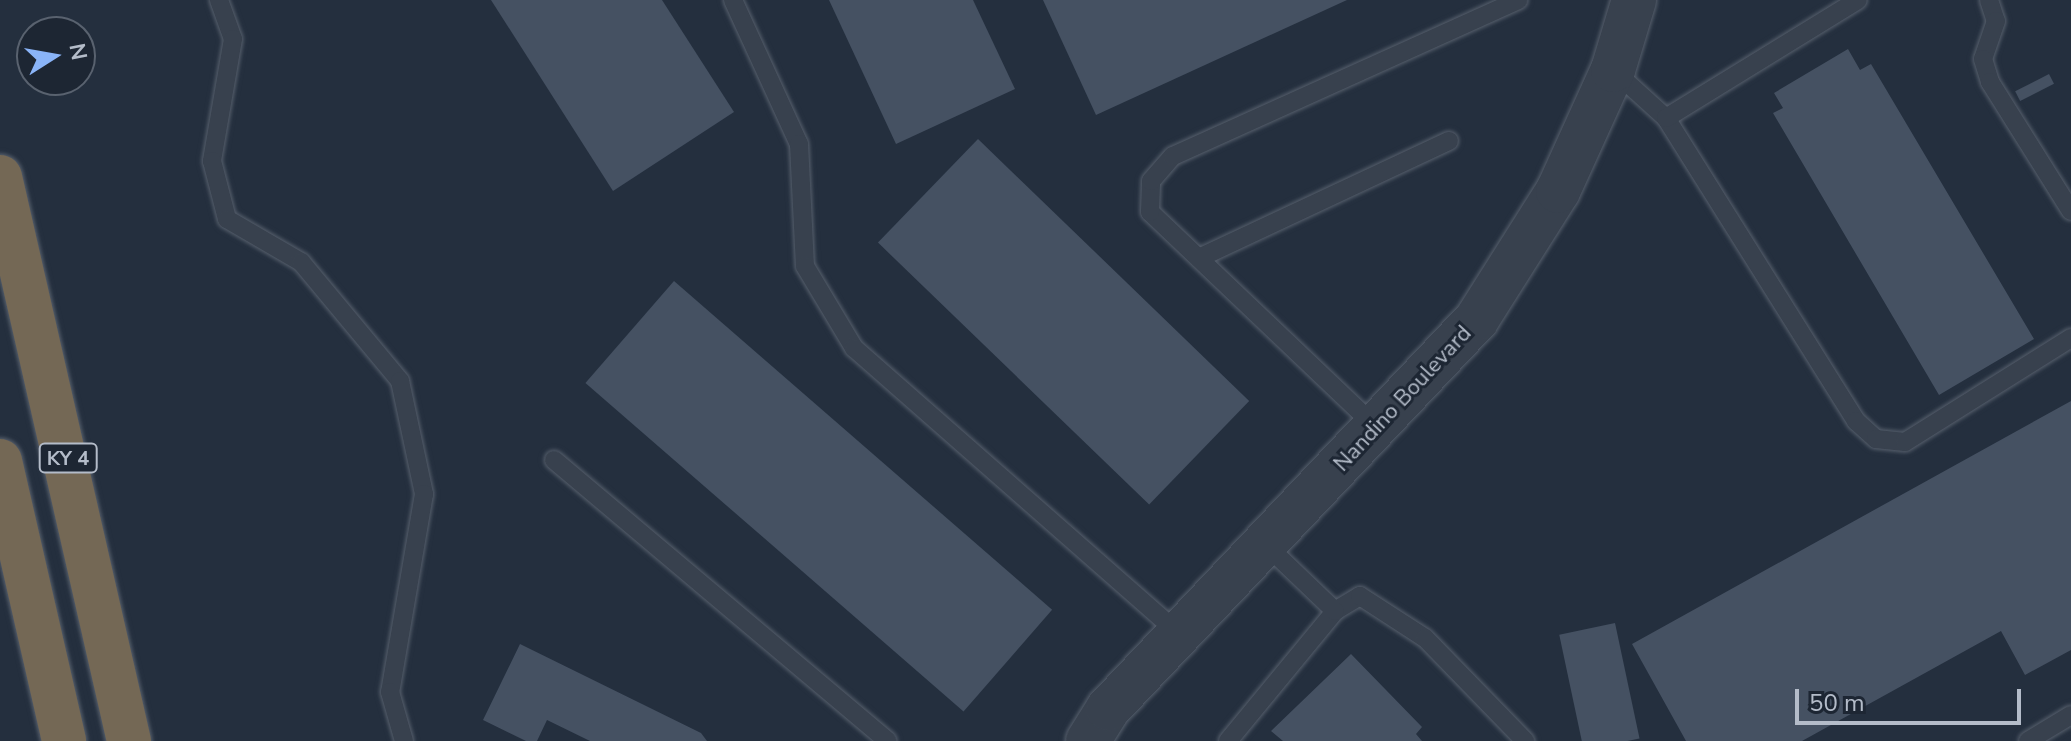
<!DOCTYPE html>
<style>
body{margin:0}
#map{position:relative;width:2071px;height:741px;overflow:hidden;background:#242f3e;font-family:"Nunito Sans",sans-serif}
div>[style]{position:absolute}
.building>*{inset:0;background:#455162;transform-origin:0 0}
.roads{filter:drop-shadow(0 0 2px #565f6c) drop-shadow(0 0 2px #565f6c)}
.service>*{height:18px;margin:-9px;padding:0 9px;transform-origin:9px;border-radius:9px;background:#38414e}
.tertiary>*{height:44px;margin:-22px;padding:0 22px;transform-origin:22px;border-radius:22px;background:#38414e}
.motorway>*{height:44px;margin:-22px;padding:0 22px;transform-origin:22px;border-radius:22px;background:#746855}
span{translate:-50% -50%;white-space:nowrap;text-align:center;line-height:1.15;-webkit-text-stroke:6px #1d2633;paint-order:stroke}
.shield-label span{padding:2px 6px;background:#1d2633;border:2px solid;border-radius:6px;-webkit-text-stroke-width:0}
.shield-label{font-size:20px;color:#b4bcc9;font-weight:700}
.street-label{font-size:22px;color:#b4bcc9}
.north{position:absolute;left:16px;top:16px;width:80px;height:80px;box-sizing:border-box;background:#1d2633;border:2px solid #59626f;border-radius:50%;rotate:79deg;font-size:22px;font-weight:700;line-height:32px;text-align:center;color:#b4bcc9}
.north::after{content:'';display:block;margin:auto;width:28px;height:36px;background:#8ab4f8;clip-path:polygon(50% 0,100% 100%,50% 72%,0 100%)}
.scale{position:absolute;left:1795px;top:689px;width:226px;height:36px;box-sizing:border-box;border:4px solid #b4bcc9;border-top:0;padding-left:10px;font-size:24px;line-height:28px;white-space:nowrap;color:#b4bcc9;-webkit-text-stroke:6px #1d2633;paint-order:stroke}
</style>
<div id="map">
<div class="building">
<i style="clip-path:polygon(491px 0,662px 0,734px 112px,613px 191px)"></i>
<i style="clip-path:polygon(829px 0,973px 0,1015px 89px,896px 144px)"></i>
<i style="clip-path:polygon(1043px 0,1347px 0,1096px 115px)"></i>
<i style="clip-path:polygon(1848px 49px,1860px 70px,1871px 64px,2034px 339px,1939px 395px,1773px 113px,1783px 108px,1774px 93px)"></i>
<i style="left:2049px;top:74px;width:11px;height:38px;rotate:63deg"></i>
<i style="left:978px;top:139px;width:377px;height:144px;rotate:44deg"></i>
<i style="left:674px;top:281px;width:501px;height:135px;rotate:41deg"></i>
<i style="clip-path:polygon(2071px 401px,2071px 650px,2025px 675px,2001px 631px,1802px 741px,1686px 741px,1632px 644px)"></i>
<i style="left:1615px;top:623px;width:118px;height:57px;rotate:78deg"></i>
<i style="clip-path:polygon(520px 644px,701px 733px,707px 741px,590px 741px,547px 720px,537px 741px,526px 741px,483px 720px)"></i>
<i style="clip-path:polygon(1351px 654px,1422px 727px,1416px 734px,1422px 741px,1283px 741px,1271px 731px)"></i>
</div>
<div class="roads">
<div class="service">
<i style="left:219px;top:0;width:41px;rotate:70.3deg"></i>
<i style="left:233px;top:39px;width:124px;rotate:99.8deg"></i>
<i style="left:212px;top:161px;width:60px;rotate:75.5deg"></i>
<i style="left:227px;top:219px;width:86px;rotate:30.2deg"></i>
<i style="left:301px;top:262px;width:155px;rotate:50.2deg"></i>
<i style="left:400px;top:381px;width:116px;rotate:78deg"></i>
<i style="left:424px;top:494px;width:201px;rotate:99.7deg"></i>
<i style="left:390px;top:692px;width:51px;rotate:74.1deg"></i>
<i style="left:733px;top:0;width:158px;rotate:65.4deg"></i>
<i style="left:799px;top:144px;width:122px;rotate:87.2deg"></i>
<i style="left:805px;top:266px;width:96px;rotate:59.1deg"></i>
<i style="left:854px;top:348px;width:433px;rotate:41.3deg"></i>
<i style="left:1989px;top:0;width:22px;rotate:72deg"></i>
<i style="left:1996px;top:21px;width:40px;rotate:108.9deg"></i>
<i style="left:1983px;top:59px;width:24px;rotate:73deg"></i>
<i style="left:1990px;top:82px;width:152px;rotate:57.9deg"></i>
<i style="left:1613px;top:70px;width:72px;rotate:42.2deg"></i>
<i style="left:1666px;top:118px;width:358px;rotate:57.9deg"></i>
<i style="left:1856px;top:421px;width:27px;rotate:42deg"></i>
<i style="left:1876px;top:439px;width:29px;rotate:6deg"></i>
<i style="left:1905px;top:442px;width:196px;rotate:-32.1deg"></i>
<i style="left:1666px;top:118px;width:225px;rotate:-31.6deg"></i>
<i style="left:1199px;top:258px;width:276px;rotate:-25.1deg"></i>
<i style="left:1377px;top:428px;width:313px;rotate:-136.4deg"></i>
<i style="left:1150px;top:212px;width:31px;rotate:-88deg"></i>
<i style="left:1151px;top:181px;width:33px;rotate:-49deg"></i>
<i style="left:1173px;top:156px;width:379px;rotate:-24.3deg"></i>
<i style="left:554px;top:460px;width:436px;rotate:40.1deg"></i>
<i style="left:1335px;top:611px;width:29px;rotate:-31deg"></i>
<i style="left:1360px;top:596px;width:77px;rotate:32.9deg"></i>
<i style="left:1425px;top:638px;width:144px;rotate:45.8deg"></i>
<i style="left:1228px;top:741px;width:168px;rotate:-50.5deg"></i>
<i style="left:1335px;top:611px;width:95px;rotate:-136.3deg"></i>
<i style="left:2028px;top:741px;width:50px;rotate:-31.2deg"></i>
</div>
<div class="tertiary">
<i style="left:1088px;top:741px;width:38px;rotate:-58deg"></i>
<i style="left:1108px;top:709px;width:537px;rotate:-46.58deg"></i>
<i style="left:1477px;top:319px;width:151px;rotate:-57.7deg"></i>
<i style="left:1558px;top:191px;width:133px;rotate:-65.6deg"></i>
<i style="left:1613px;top:70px;width:73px;rotate:-73.3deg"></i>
</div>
<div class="motorway">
<i style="left:0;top:177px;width:579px;rotate:77.12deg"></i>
<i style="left:0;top:461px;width:287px;rotate:77.1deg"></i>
</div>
</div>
<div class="shield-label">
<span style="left:68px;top:458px">KY 4</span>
</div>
<div class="street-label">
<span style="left:1403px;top:399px;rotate:-47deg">Nandino Boulevard</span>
</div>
<div class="north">N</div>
<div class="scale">50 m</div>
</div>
